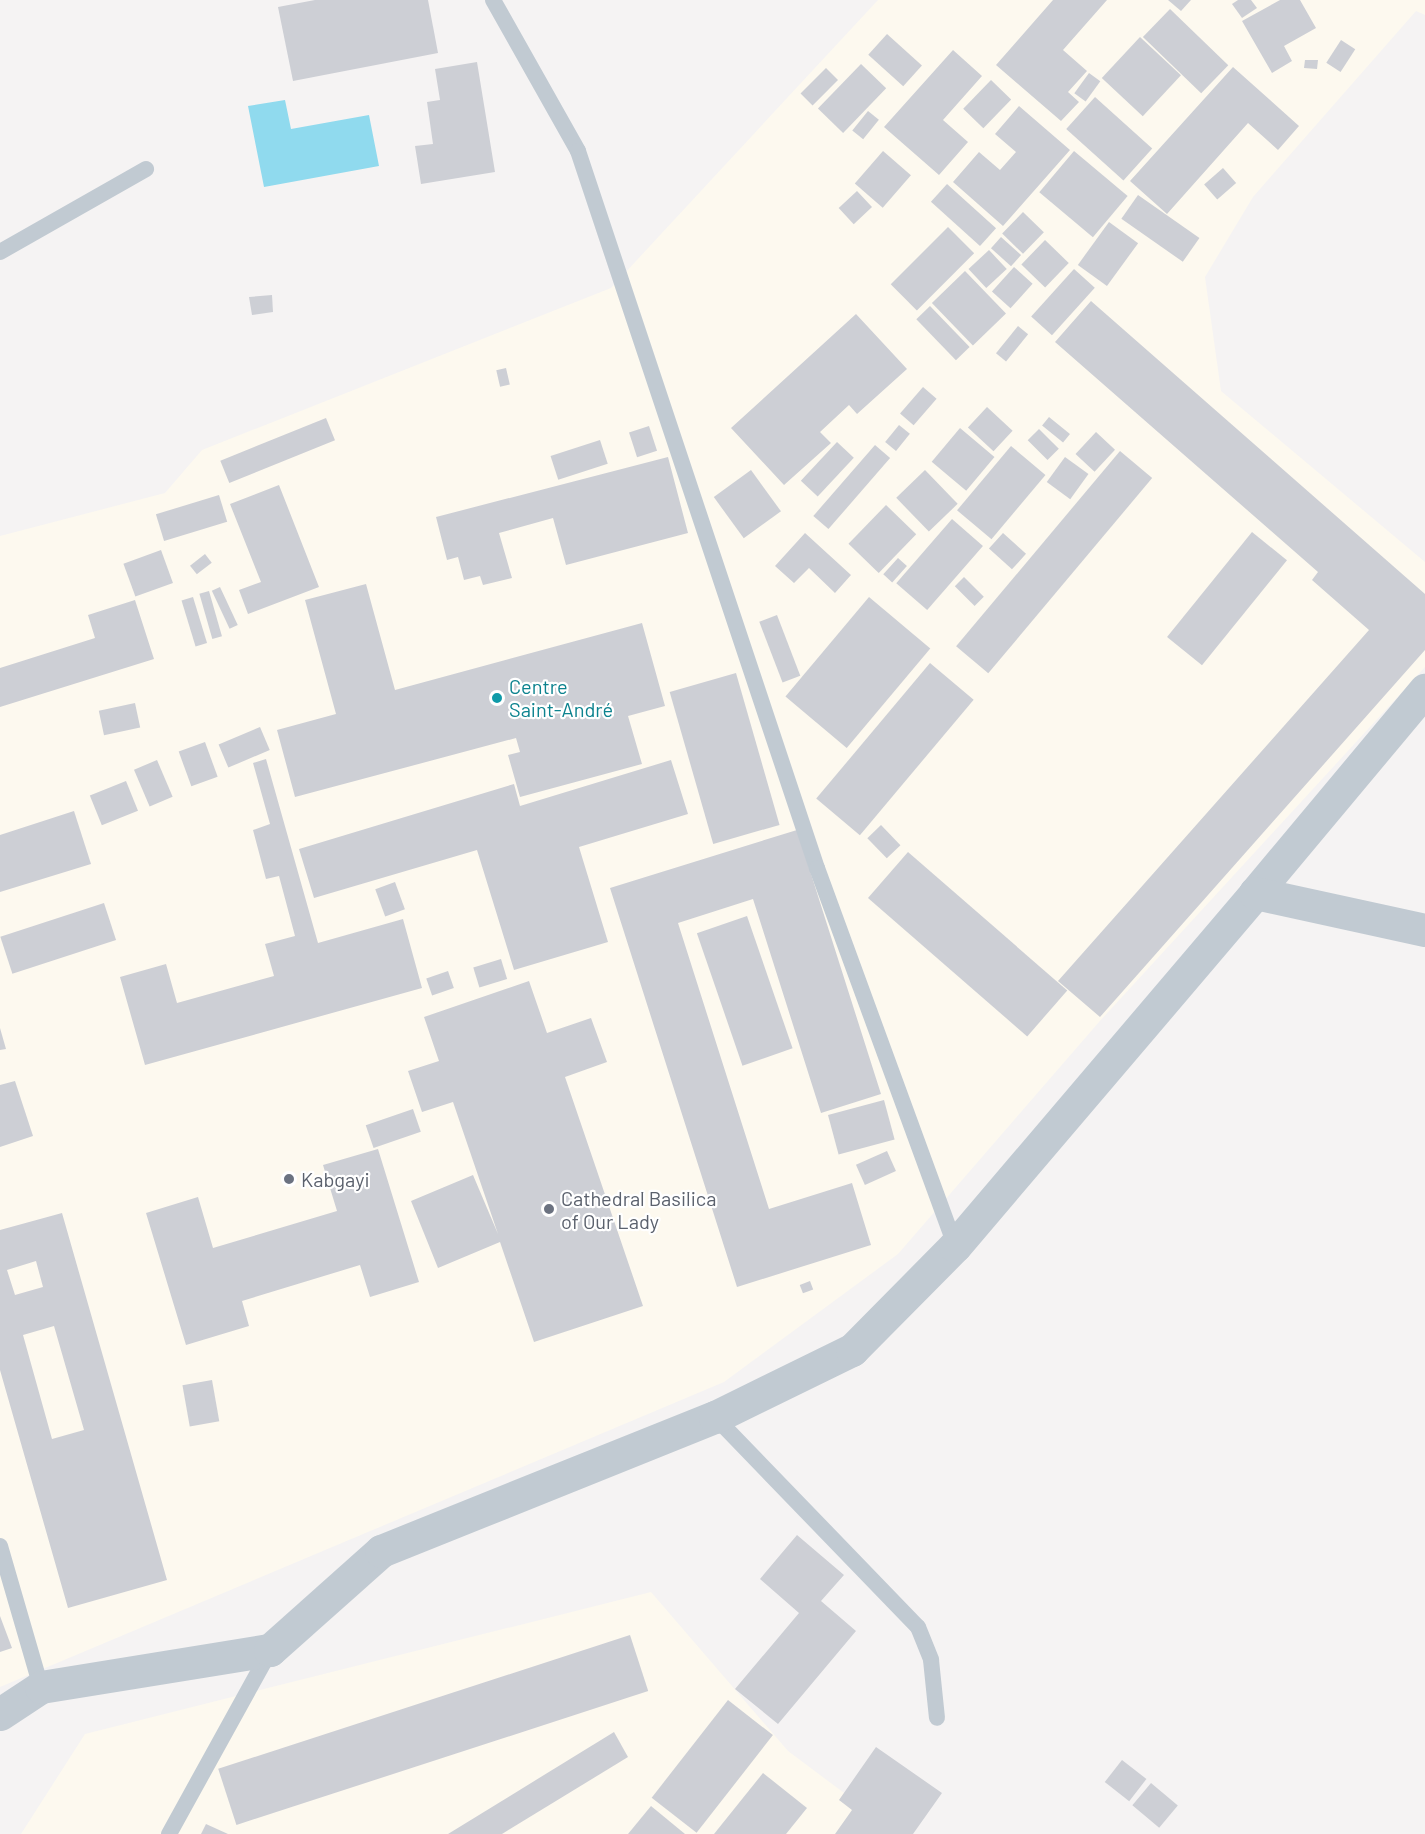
<!DOCTYPE html>
<meta charset="utf-8">
<style>
body{margin:0}
#map{position:relative;width:1425px;height:1834px;overflow:hidden;background:#f5f3f3;font-family:Barlow,sans-serif}
div>[style]{position:absolute}
.commercial>*{inset:0;background:#fdf9ef}
.water>*{inset:0;background:#90daee}
.building>*{inset:0;background:#cdcfd5;transform-origin:0 0}
.lane>*{height:16px;margin:-8px;padding:0 8px;transform-origin:8px;border-radius:8px;background:#c1cad2}
.street>*{height:33px;margin:-16.5px;padding:0 16.5px;transform-origin:16.5px;border-radius:16.5px;background:#c1cad2}
.dots>*{width:16px;height:16px;translate:-50% -50%;box-sizing:border-box;border:3px solid #fff;border-radius:50%}
span{translate:-50% -50%;white-space:nowrap;text-align:center;line-height:1.15;-webkit-text-stroke:4.5px #fff;paint-order:stroke}
.culture-label{font-size:20px;color:#0d838f}
.left{translate:0 -50%;text-align:left}
.worship-label{font-size:20px;color:#5b616d}
</style>
<div id="map">
<div class="commercial">
<i style="clip-path:polygon(878px 0,1425px 0,1425px 15px,1416px 11px,1253px 197px,1205px 277px,1221px 391px,1425px 562px,1425px 667px,1099px 1022px,898px 1254px,724px 1382px,0 1687px,0 536px,165px 493px,202px 450px,611px 288px)"></i>
<i style="clip-path:polygon(651px 1592px,788px 1751px,899px 1834px,21px 1834px,85px 1734px)"></i>
</div>
<div class="water">
<i style="clip-path:polygon(285px 100px,291px 129px,369px 115px,379px 166px,264px 187px,248px 106px)"></i>
</div>
<div class="building">
<i style="clip-path:polygon(315px 0,428px 0,438px 53px,293px 81px,278px 7px)"></i>
<i style="clip-path:polygon(1053px 0,1107px 0,1063px 50px,1087px 71px,1068px 92px,1079px 102px,1061px 121px,996px 65px)"></i>
<i style="clip-path:polygon(1168px 0,1191px 0,1181px 11px)"></i>
<i style="clip-path:polygon(1238px 0,1251px 0,1257px 8px,1242px 18px,1232px 4px)"></i>
<i style="clip-path:polygon(1280px 0,1300px 0,1316px 28px,1284px 46px,1292px 61px,1272px 73px,1242px 21px)"></i>
<i style="left:1170px;top:9px;width:81px;height:39px;rotate:44deg"></i>
<i style="left:887px;top:34px;width:47px;height:28px;rotate:42deg"></i>
<i style="left:1140px;top:37px;width:56px;height:56px;rotate:43deg"></i>
<i style="left:1341px;top:40px;width:17px;height:27px;rotate:33deg"></i>
<i style="clip-path:polygon(953px 50px,982px 76px,943px 120px,968px 142px,939px 175px,884px 127px)"></i>
<i style="clip-path:polygon(1305px 60px,1318px 60px,1317px 69px,1304px 68px)"></i>
<i style="clip-path:polygon(477px 62px,495px 172px,421px 184px,415px 146px,433px 144px,427px 102px,440px 100px,435px 69px)"></i>
<i style="left:861px;top:64px;width:35px;height:62px;rotate:44deg"></i>
<i style="clip-path:polygon(1233px 67px,1299px 126px,1278px 150px,1248px 123px,1167px 214px,1130px 181px)"></i>
<i style="left:826px;top:68px;width:17px;height:36px;rotate:45deg"></i>
<i style="left:1089px;top:73px;width:14px;height:25px;rotate:36deg"></i>
<i style="left:991px;top:80px;width:28px;height:40px;rotate:44deg"></i>
<i style="left:1095px;top:97px;width:77px;height:43px;rotate:42deg"></i>
<i style="clip-path:polygon(1019px 106px,1070px 150px,1003px 226px,953px 182px,979px 152px,1000px 170px,1016px 152px,995px 134px)"></i>
<i style="left:868px;top:111px;width:14px;height:25px;rotate:39deg"></i>
<i style="left:883px;top:151px;width:37px;height:43px;rotate:41deg"></i>
<i style="left:1074px;top:151px;width:70px;height:54px;rotate:40deg"></i>
<i style="left:1223px;top:168px;width:20px;height:25px;rotate:49deg"></i>
<i style="left:947px;top:184px;width:66px;height:24px;rotate:42deg"></i>
<i style="left:857px;top:191px;width:22px;height:25px;rotate:47deg"></i>
<i style="left:1138px;top:195px;width:75px;height:29px;rotate:35deg"></i>
<i style="left:1023px;top:212px;width:29px;height:30px;rotate:44deg"></i>
<i style="left:1109px;top:222px;width:36px;height:53px;rotate:36deg"></i>
<i style="left:948px;top:227px;width:37px;height:81px;rotate:45deg"></i>
<i style="left:1001px;top:237px;width:27px;height:15px;rotate:42deg"></i>
<i style="left:1045px;top:240px;width:33px;height:34px;rotate:44deg"></i>
<i style="left:989px;top:250px;width:26px;height:28px;rotate:47deg"></i>
<i style="left:1014px;top:267px;width:25px;height:33px;rotate:42deg"></i>
<i style="left:1074px;top:269px;width:28px;height:64px;rotate:42deg"></i>
<i style="left:965px;top:271px;width:59px;height:46px;rotate:46deg"></i>
<i style="clip-path:polygon(272px 295px,273px 312px,252px 315px,249px 297px)"></i>
<i style="clip-path:polygon(1091px 301px,1425px 594px,1425px 650px,1100px 1017px,1058px 981px,1369px 630px,1312px 580px,1318px 572px,1055px 342px)"></i>
<i style="left:930px;top:306px;width:57px;height:19px;rotate:46deg"></i>
<i style="clip-path:polygon(856px 314px,907px 369px,857px 414px,849px 405px,820px 432px,831px 443px,784px 485px,731px 428px)"></i>
<i style="left:1018px;top:326px;width:13px;height:35px;rotate:39deg"></i>
<i style="left:506px;top:368px;width:17px;height:10px;rotate:77deg"></i>
<i style="left:923px;top:387px;width:18px;height:35px;rotate:41deg"></i>
<i style="left:987px;top:407px;width:35px;height:28px;rotate:43deg"></i>
<i style="left:1049px;top:417px;width:27px;height:11px;rotate:39deg"></i>
<i style="left:326px;top:418px;width:24px;height:114px;rotate:68deg"></i>
<i style="left:899px;top:425px;width:14px;height:22px;rotate:39deg"></i>
<i style="left:649px;top:426px;width:26px;height:21px;rotate:72deg"></i>
<i style="left:960px;top:428px;width:45px;height:44px;rotate:40deg"></i>
<i style="left:1039px;top:429px;width:28px;height:16px;rotate:45deg"></i>
<i style="left:1096px;top:432px;width:26px;height:30px;rotate:43deg"></i>
<i style="left:600px;top:440px;width:25px;height:52px;rotate:72deg"></i>
<i style="left:837px;top:442px;width:23px;height:53px;rotate:43deg"></i>
<i style="left:875px;top:445px;width:20px;height:94px;rotate:41deg"></i>
<i style="left:1011px;top:446px;width:45px;height:84px;rotate:40deg"></i>
<i style="left:1120px;top:451px;width:42px;height:255px;rotate:40deg"></i>
<i style="clip-path:polygon(668px 457px,688px 533px,566px 565px,553px 518px,499px 533px,512px 578px,483px 585px,480px 576px,464px 580px,458px 557px,447px 560px,436px 517px)"></i>
<i style="left:1065px;top:457px;width:29px;height:31px;rotate:36deg"></i>
<i style="left:751px;top:470px;width:51px;height:46px;rotate:54deg"></i>
<i style="left:925px;top:470px;width:47px;height:40px;rotate:46deg"></i>
<i style="clip-path:polygon(279px 485px,319px 587px,248px 614px,239px 590px,261px 582px,230px 504px)"></i>
<i style="left:219px;top:495px;width:28px;height:66px;rotate:73deg"></i>
<i style="left:886px;top:505px;width:42px;height:54px;rotate:44deg"></i>
<i style="left:952px;top:519px;width:41px;height:85px;rotate:41deg"></i>
<i style="left:1252px;top:532px;width:45px;height:135px;rotate:39deg"></i>
<i style="clip-path:polygon(805px 533px,851px 575px,835px 593px,809px 568px,794px 583px,775px 566px)"></i>
<i style="left:1003px;top:533px;width:31px;height:21px;rotate:42deg"></i>
<i style="left:161px;top:550px;width:35px;height:40px;rotate:70deg"></i>
<i style="left:205px;top:554px;width:11px;height:19px;rotate:52deg"></i>
<i style="left:898px;top:558px;width:12px;height:22px;rotate:42deg"></i>
<i style="left:964px;top:577px;width:28px;height:13px;rotate:45deg"></i>
<i style="clip-path:polygon(366px 584px,395px 690px,642px 623px,665px 706px,628px 716px,642px 764px,520px 797px,508px 755px,520px 752px,516px 738px,295px 797px,277px 730px,336px 714px,305px 600px)"></i>
<i style="left:220px;top:587px;width:42px;height:9px;rotate:65deg"></i>
<i style="left:209px;top:591px;width:47px;height:10px;rotate:74deg"></i>
<i style="left:193px;top:597px;width:48px;height:12px;rotate:73deg"></i>
<i style="left:869px;top:597px;width:80px;height:130px;rotate:40deg"></i>
<i style="clip-path:polygon(135px 600px,154px 659px,0 707px,0 668px,95px 638px,88px 615px)"></i>
<i style="left:777px;top:615px;width:65px;height:19px;rotate:69deg"></i>
<i style="left:930px;top:663px;width:57px;height:177px;rotate:40deg"></i>
<i style="left:736px;top:673px;width:158px;height:69px;rotate:74deg"></i>
<i style="left:135px;top:703px;width:25px;height:37px;rotate:78deg"></i>
<i style="left:260px;top:727px;width:25px;height:45px;rotate:67deg"></i>
<i style="left:205px;top:742px;width:37px;height:28px;rotate:70deg"></i>
<i style="clip-path:polygon(266px 759px,318px 943px,403px 919px,422px 988px,145px 1065px,120px 977px,166px 964px,177px 1003px,274px 976px,265px 944px,295px 936px,279px 876px,266px 879px,253px 830px,270px 824px,253px 763px)"></i>
<i style="left:157px;top:760px;width:40px;height:25px;rotate:67deg"></i>
<i style="clip-path:polygon(671px 760px,688px 814px,579px 847px,608px 942px,514px 970px,477px 850px,314px 898px,299px 849px,514px 784px,520px 806px)"></i>
<i style="left:126px;top:781px;width:32px;height:39px;rotate:68deg"></i>
<i style="clip-path:polygon(74px 811px,91px 864px,0 892px,0 835px)"></i>
<i style="left:881px;top:825px;width:28px;height:19px;rotate:46deg"></i>
<i style="clip-path:polygon(797px 830px,881px 1094px,821px 1113px,753px 899px,678px 923px,769px 1209px,852px 1183px,871px 1245px,737px 1287px,610px 888px)"></i>
<i style="left:908px;top:852px;width:211px;height:61px;rotate:41deg"></i>
<i style="left:395px;top:882px;width:29px;height:21px;rotate:70deg"></i>
<i style="left:104px;top:903px;width:39px;height:109px;rotate:72deg"></i>
<i style="left:747px;top:916px;width:140px;height:53px;rotate:71deg"></i>
<i style="left:501px;top:959px;width:21px;height:29px;rotate:73deg"></i>
<i style="left:448px;top:971px;width:18px;height:23px;rotate:71deg"></i>
<i style="clip-path:polygon(529px 981px,547px 1033px,591px 1018px,607px 1062px,565px 1077px,643px 1306px,534px 1342px,500px 1242px,438px 1268px,411px 1201px,473px 1175px,498px 1234px,453px 1102px,422px 1112px,408px 1071px,439px 1061px,424px 1017px)"></i>
<i style="clip-path:polygon(0 1028px,6px 1049px,0 1050px)"></i>
<i style="clip-path:polygon(15px 1081px,33px 1136px,0 1147px,0 1085px)"></i>
<i style="left:884px;top:1100px;width:41px;height:58px;rotate:75deg"></i>
<i style="left:413px;top:1109px;width:24px;height:50px;rotate:71deg"></i>
<i style="clip-path:polygon(378px 1149px,419px 1282px,370px 1297px,360px 1265px,242px 1301px,249px 1326px,186px 1345px,146px 1213px,198px 1197px,213px 1248px,337px 1211px,323px 1165px)"></i>
<i style="left:887px;top:1151px;width:22px;height:34px;rotate:66deg"></i>
<i style="clip-path:polygon(evenodd,62px 1213px,167px 1580px,68px 1608px,0 1370px,0 1230px,62px 1213px,36px 1261px,43px 1287px,15px 1295px,7px 1270px,36px 1261px,62px 1213px,54px 1326px,84px 1430px,52px 1439px,23px 1335px,54px 1326px)"></i>
<i style="left:810px;top:1281px;width:9px;height:11px;rotate:69deg"></i>
<i style="left:212px;top:1380px;width:42px;height:30px;rotate:80deg"></i>
<i style="clip-path:polygon(797px 1535px,844px 1575px,821px 1601px,856px 1631px,778px 1724px,735px 1689px,799px 1613px,760px 1579px)"></i>
<i style="clip-path:polygon(0 1616px,12px 1648px,0 1652px)"></i>
<i style="left:630px;top:1635px;width:59px;height:433px;rotate:72deg"></i>
<i style="left:728px;top:1700px;width:57px;height:124px;rotate:38deg"></i>
<i style="clip-path:polygon(614px 1732px,628px 1757px,502px 1834px,448px 1834px)"></i>
<i style="clip-path:polygon(876px 1747px,942px 1793px,913px 1834px,835px 1834px,852px 1810px,839px 1800px)"></i>
<i style="left:1122px;top:1760px;width:31px;height:28px;rotate:38deg"></i>
<i style="clip-path:polygon(763px 1773px,807px 1808px,786px 1834px,714px 1834px)"></i>
<i style="left:1151px;top:1783px;width:35px;height:29px;rotate:40deg"></i>
<i style="clip-path:polygon(651px 1806px,685px 1834px,628px 1834px)"></i>
<i style="clip-path:polygon(206px 1824px,228px 1834px,201px 1834px)"></i>
</div>
<div class="lane">
<i style="left:493px;top:0;width:173px;rotate:60.6deg"></i>
<i style="left:578px;top:151px;width:756px;rotate:71.57deg"></i>
<i style="left:817px;top:868px;width:402px;rotate:69.9deg"></i>
<i style="left:0;top:252px;width:168px;rotate:-29.6deg"></i>
<i style="left:715px;top:1417px;width:292px;rotate:46deg"></i>
<i style="left:918px;top:1627px;width:35px;rotate:68deg"></i>
<i style="left:931px;top:1660px;width:58px;rotate:84.1deg"></i>
<i style="left:0;top:1546px;width:147px;rotate:73.8deg"></i>
<i style="left:169px;top:1834px;width:209px;rotate:-61.1deg"></i>
</div>
<div class="street">
<i style="left:1255px;top:893px;width:265px;rotate:-50.1deg"></i>
<i style="left:0;top:1714px;width:49px;rotate:-33.4deg"></i>
<i style="left:41px;top:1687px;width:232px;rotate:-9.2deg"></i>
<i style="left:270px;top:1650px;width:149px;rotate:-41.7deg"></i>
<i style="left:381px;top:1551px;width:360px;rotate:-21.9deg"></i>
<i style="left:715px;top:1417px;width:153px;rotate:-26.1deg"></i>
<i style="left:852px;top:1350px;width:146px;rotate:-45.3deg"></i>
<i style="left:955px;top:1246px;width:463px;rotate:-49.6deg"></i>
<i style="left:1255px;top:893px;width:174px;rotate:12.3deg"></i>
</div>
<div class="dots">
<i style="left:497px;top:698px;background:#0f9aa8"></i>
<i style="left:289px;top:1179px;background:#6b7280"></i>
<i style="left:549px;top:1209px;background:#6b7280"></i>
</div>
<div class="culture-label">
<span class="left" style="left:509px;top:698px">Centre<br>Saint-André</span>
</div>
<div class="worship-label">
<span class="left" style="left:301px;top:1179px">Kabgayi</span>
<span class="left" style="left:561px;top:1210px">Cathedral Basilica<br>of Our Lady</span>
</div>
</div>
